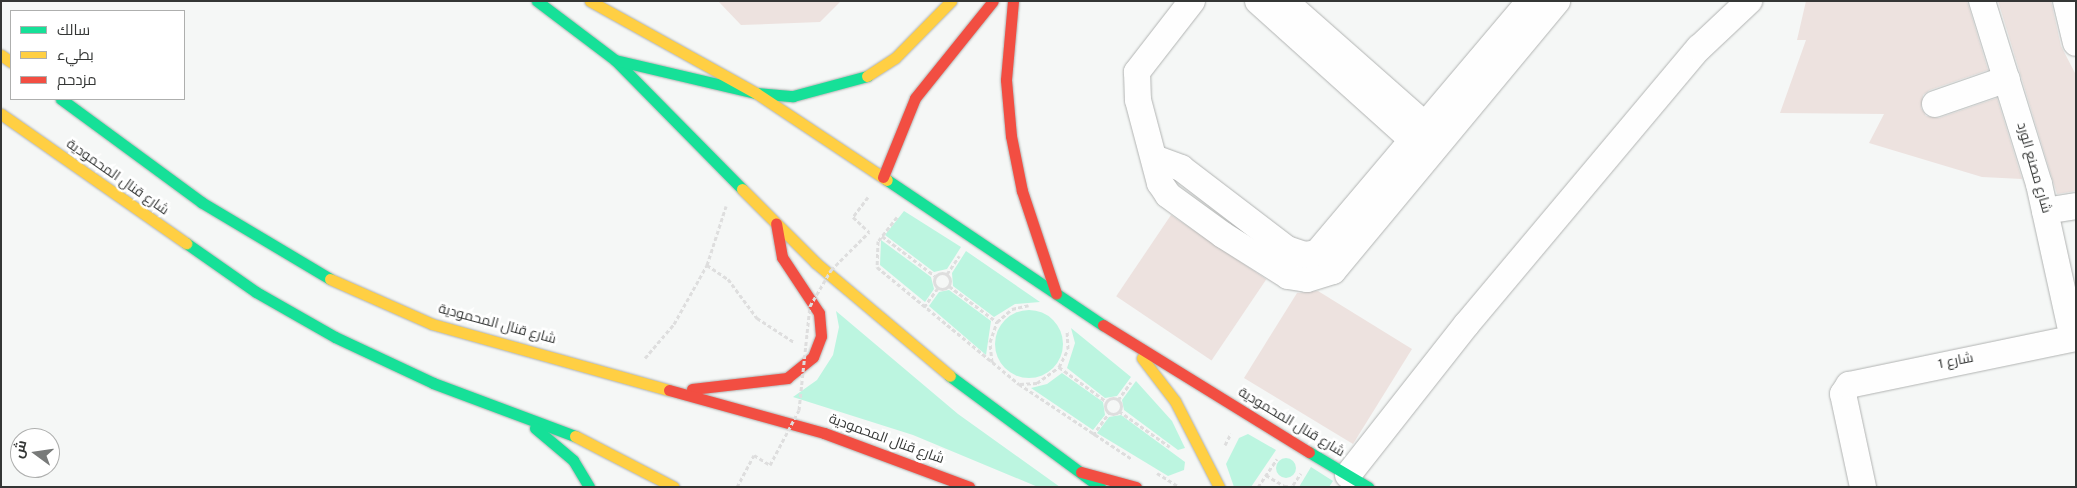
<!DOCTYPE html>
<meta charset="utf-8">
<style>
body{margin:0}
#map{position:relative;width:2077px;height:488px;overflow:hidden;background:#f5f7f6;font-family:Overpass,Cairo,sans-serif}
div>[style]{position:absolute}
.green>*{inset:0;background:#bcf5e0}
.round{border-radius:50%}
.building>*{inset:0;background:#ede2df;transform-origin:0 0}
.path>*{height:3px;margin-top:-1.5px;transform-origin:0;background:repeating-linear-gradient(90deg,#dedede 0 4px,transparent 0 6.5px)}
.path>.ring{margin:-1.5px;padding:0;box-sizing:content-box;background:none;border:3px solid #dedede;border-radius:50%}
.roads{filter:drop-shadow(0 0 1px #b1b3b2) drop-shadow(0 0 1px #b1b3b2)}
.street>*{height:26px;margin:-13px;padding:0 13px;transform-origin:13px;border-radius:13px;background:#fefefe}
.fast>*{height:11px;margin:-5.5px;padding:0 5.5px;transform-origin:5.5px;border-radius:5.5px;background:#16e098}
.slow>*{height:11px;margin:-5.5px;padding:0 5.5px;transform-origin:5.5px;border-radius:5.5px;background:#ffcf43}
.jam>*{height:11px;margin:-5.5px;padding:0 5.5px;transform-origin:5.5px;border-radius:5.5px;background:#f24e42}
.path-bridge>*{height:3px;margin-top:-1.5px;transform-origin:0;background:repeating-linear-gradient(90deg,#dedede 0 4px,transparent 0 6.5px)}
span{translate:-50% -50%;white-space:nowrap;text-align:center;line-height:1.15;-webkit-text-stroke:5px #fff;paint-order:stroke}
.street-label{font-size:14px;color:#343635}
.frame{position:absolute;inset:0;border:2px solid #343635;pointer-events:none}
.legend{position:absolute;left:10px;top:10px;width:175px;height:90px;box-sizing:border-box;background:#fff;border:1px solid #aeafae;margin:0;padding:6px 9px;list-style:none;font-size:15px;color:#343635}
.legend li{display:flex;align-items:center;gap:10px;height:25px}
.legend b{width:25px;border:1px solid #aeafae}
.north{position:absolute;left:10px;top:428px;width:50px;height:50px;box-sizing:border-box;background:#fff;border:1px solid #aeafae;border-radius:50%;rotate:284deg;font-size:14px;font-weight:700;line-height:20px;text-align:center;color:#343635}
.north::after{content:'';display:block;margin:auto;width:18px;height:22px;background:#787a79;clip-path:polygon(50% 0,100% 100%,50% 72%,0 100%)}
</style>
<div id="map">
<div class="green">
<i style="clip-path:polygon(904px 211px,961px 247px,947px 269px,934px 272px,885px 235px)"></i>
<i style="clip-path:polygon(881px 240px,931px 277px,934px 289px,925px 302px,880px 265px)"></i>
<i style="clip-path:polygon(966px 251px,1040px 302px,1015px 304px,994px 317px,953px 286px,952px 273px)"></i>
<i style="clip-path:polygon(949px 290px,991px 321px,986px 355px,929px 306px,939px 292px)"></i>
<i class="round" style="left:995px;top:310px;width:68px;height:68px"></i>
<i style="clip-path:polygon(836px 311px,958px 414px,1060px 487px,1038px 487px,913px 435px,793px 397px,817px 380px,833px 355px,839px 327px)"></i>
<i style="clip-path:polygon(1071px 328px,1131px 377px,1117px 396px,1105px 398px,1067px 368px,1075px 343px)"></i>
<i style="clip-path:polygon(1062px 373px,1103px 402px,1105px 415px,1093px 430px,1031px 388px,1047px 384px)"></i>
<i style="clip-path:polygon(1136px 381px,1172px 421px,1185px 448px,1178px 450px,1124px 410px,1122px 400px)"></i>
<i style="clip-path:polygon(1121px 415px,1185px 462px,1184px 470px,1168px 476px,1097px 433px,1109px 417px)"></i>
<i style="clip-path:polygon(1248px 434px,1276px 450px,1251px 487px,1234px 487px,1226px 464px,1239px 438px)"></i>
<i class="round" style="left:1276px;top:458px;width:20px;height:20px"></i>
<i style="clip-path:polygon(1311px 467px,1333px 481px,1329px 487px,1299px 487px)"></i>
</div>
<div class="building">
<i style="clip-path:polygon(718px 1px,841px 1px,820px 22px,741px 25px)"></i>
<i style="clip-path:polygon(1806px 1px,1967px 1px,1988px 70px,1930px 90px,1923px 95px,1921px 108px,1926px 116px,1939px 118px,1997px 98px,2022px 179px,1982px 177px,1869px 143px,1884px 114px,1780px 113px,1806px 40px,1797px 40px)"></i>
<i style="clip-path:polygon(1998px 1px,2051px 1px,2061px 46px,2076px 75px,2076px 191px,2057px 194px)"></i>
<i style="left:1171px;top:215px;width:115px;height:98px;rotate:34deg"></i>
<i style="clip-path:polygon(1318px 291px,1412px 349px,1353px 444px,1244px 378px,1297px 293px)"></i>
</div>
<div class="path">
<i style="left:868px;top:197px;width:25px;rotate:127deg"></i>
<i style="left:853px;top:217px;width:22px;rotate:43deg"></i>
<i style="left:897px;top:217px;width:31px;rotate:128deg"></i>
<i style="left:878px;top:241px;width:26px;rotate:92deg"></i>
<i style="left:877px;top:267px;width:184px;rotate:39.5deg"></i>
<i style="left:1019px;top:384px;width:136px;rotate:33.6deg"></i>
<i style="left:882px;top:236px;width:66px;rotate:37deg"></i>
<i style="left:707px;top:265px;width:25px;rotate:34deg"></i>
<i style="left:728px;top:279px;width:49px;rotate:53.4deg"></i>
<i style="left:757px;top:318px;width:44px;rotate:33deg"></i>
<i class="ring" style="left:934px;top:273px;width:13px;height:13px"></i>
<i style="left:947px;top:274px;width:22px;rotate:-56deg"></i>
<i style="left:949px;top:286px;width:60px;rotate:36.9deg"></i>
<i style="left:924px;top:307px;width:24px;rotate:-54deg"></i>
<i style="left:645px;top:358px;width:45px;rotate:-49.5deg"></i>
<i style="left:674px;top:324px;width:68px;rotate:-60.8deg"></i>
<i style="left:707px;top:265px;width:62px;rotate:-72.1deg"></i>
<i style="left:992px;top:362px;width:20px;rotate:-96deg"></i>
<i style="left:990px;top:342px;width:21px;rotate:-71deg"></i>
<i style="left:997px;top:322px;width:20px;rotate:-41deg"></i>
<i style="left:1012px;top:309px;width:17px;rotate:-13deg"></i>
<i style="left:1059px;top:367px;width:59px;rotate:36.1deg"></i>
<i style="left:1020px;top:384px;width:17px;rotate:-3deg"></i>
<i style="left:1037px;top:383px;width:27px;rotate:-36deg"></i>
<i style="left:1059px;top:367px;width:20px;rotate:-63deg"></i>
<i style="left:1068px;top:349px;width:18px;rotate:-93deg"></i>
<i class="ring" style="left:1105px;top:398px;width:13px;height:13px"></i>
<i style="left:1118px;top:400px;width:22px;rotate:-54deg"></i>
<i style="left:1119px;top:411px;width:62px;rotate:35.2deg"></i>
<i style="left:1093px;top:435px;width:27px;rotate:-54deg"></i>
<i style="left:1225px;top:445px;width:13px;rotate:-63deg"></i>
<i style="left:1157px;top:473px;width:26px;rotate:32deg"></i>
<i style="left:1266px;top:475px;width:21px;rotate:31deg"></i>
<i style="left:1293px;top:485px;width:14px;rotate:-56deg"></i>
<i style="left:1284px;top:486px;width:10px;rotate:6deg"></i>
<i style="left:737px;top:487px;width:36px;rotate:-62deg"></i>
<i style="left:754px;top:455px;width:19px;rotate:32deg"></i>
<i style="left:1258px;top:487px;width:34px;rotate:-56deg"></i>
</div>
<div class="roads">
<div class="street">
<i style="left:1192px;top:1px;width:90px;rotate:127.8deg"></i>
<i style="left:1137px;top:72px;width:28px;rotate:88deg"></i>
<i style="left:1138px;top:100px;width:86px;rotate:75.2deg"></i>
<i style="left:1160px;top:183px;width:14px;rotate:56deg"></i>
<i style="left:1168px;top:195px;width:68px;rotate:36deg"></i>
<i style="left:1223px;top:235px;width:77px;rotate:32.2deg"></i>
<i style="left:1288px;top:276px;width:19px;rotate:9deg"></i>
<i style="left:1307px;top:279px;width:27px;rotate:-17deg"></i>
<i style="left:1333px;top:271px;width:351px;rotate:-50.3deg"></i>
<i style="left:1258px;top:1px;width:227px;rotate:42deg"></i>
<i style="left:1982px;top:1px;width:192px;rotate:72.7deg"></i>
<i style="left:2039px;top:184px;width:158px;rotate:77.6deg"></i>
<i style="left:2066px;top:1px;width:43px;rotate:76.6deg"></i>
<i style="left:1289px;top:5px;width:201px;rotate:41.4deg"></i>
<i style="left:1935px;top:104px;width:76px;rotate:-19.1deg"></i>
<i style="left:1154px;top:158px;width:29px;rotate:20deg"></i>
<i style="left:1181px;top:168px;width:133px;rotate:37.4deg"></i>
<i style="left:1287px;top:249px;width:18px;rotate:19deg"></i>
<i style="left:1304px;top:255px;width:13px;rotate:-9deg"></i>
<i style="left:1317px;top:253px;width:330px;rotate:-49.8deg"></i>
<i style="left:2045px;top:211px;width:31px;rotate:-9deg"></i>
<i style="left:1348px;top:475px;width:192px;rotate:-51.8deg"></i>
<i style="left:1467px;top:324px;width:361px;rotate:-50deg"></i>
<i style="left:1699px;top:48px;width:69px;rotate:-43.2deg"></i>
<i style="left:1863px;top:487px;width:95px;rotate:-102.1deg"></i>
<i style="left:1843px;top:394px;width:11px;rotate:-56deg"></i>
<i style="left:1849px;top:385px;width:232px;rotate:-11.7deg"></i>
</div>
<div class="fast">
<i style="left:537px;top:1px;width:98px;rotate:37.1deg"></i>
<i style="left:615px;top:60px;width:181px;rotate:45.4deg"></i>
<i style="left:615px;top:60px;width:145px;rotate:13.2deg"></i>
<i style="left:756px;top:93px;width:37px;rotate:5deg"></i>
<i style="left:793px;top:96px;width:77px;rotate:-15.1deg"></i>
<i style="left:61px;top:99px;width:174px;rotate:36.3deg"></i>
<i style="left:201px;top:202px;width:150px;rotate:30.8deg"></i>
<i style="left:887px;top:180px;width:260px;rotate:33.9deg"></i>
<i style="left:186px;top:243px;width:85px;rotate:35deg"></i>
<i style="left:256px;top:292px;width:91px;rotate:29.7deg"></i>
<i style="left:335px;top:337px;width:108px;rotate:25.1deg"></i>
<i style="left:433px;top:383px;width:152px;rotate:20.5deg"></i>
<i style="left:950px;top:376px;width:187px;rotate:36.5deg"></i>
<i style="left:535px;top:428px;width:50px;rotate:40.1deg"></i>
<i style="left:573px;top:460px;width:31px;rotate:59deg"></i>
<i style="left:1309px;top:452px;width:69px;rotate:30.7deg"></i>
</div>
<div class="slow">
<i style="left:590px;top:1px;width:190px;rotate:29deg"></i>
<i style="left:756px;top:93px;width:157px;rotate:33.6deg"></i>
<i style="left:1px;top:55px;width:12px;rotate:35deg"></i>
<i style="left:867px;top:76px;width:33px;rotate:-33deg"></i>
<i style="left:895px;top:58px;width:80px;rotate:-45.5deg"></i>
<i style="left:1px;top:114px;width:226px;rotate:34.9deg"></i>
<i style="left:742px;top:189px;width:105px;rotate:45deg"></i>
<i style="left:816px;top:263px;width:175px;rotate:40.1deg"></i>
<i style="left:330px;top:279px;width:111px;rotate:23.8deg"></i>
<i style="left:432px;top:324px;width:246px;rotate:15.6deg"></i>
<i style="left:1142px;top:358px;width:54px;rotate:52.5deg"></i>
<i style="left:1175px;top:401px;width:97px;rotate:62.9deg"></i>
<i style="left:575px;top:436px;width:111px;rotate:27.3deg"></i>
</div>
<div class="jam">
<i style="left:1013px;top:1px;width:79px;rotate:95.1deg"></i>
<i style="left:1006px;top:80px;width:56px;rotate:84.9deg"></i>
<i style="left:1011px;top:136px;width:56px;rotate:78.7deg"></i>
<i style="left:1022px;top:191px;width:108px;rotate:71.6deg"></i>
<i style="left:883px;top:177px;width:85px;rotate:-67.9deg"></i>
<i style="left:915px;top:98px;width:124px;rotate:-51.2deg"></i>
<i style="left:1103px;top:325px;width:242px;rotate:31.7deg"></i>
<i style="left:692px;top:389px;width:96px;rotate:-6.6deg"></i>
<i style="left:787px;top:378px;width:33px;rotate:-39deg"></i>
<i style="left:813px;top:357px;width:22px;rotate:-69deg"></i>
<i style="left:821px;top:336px;width:23px;rotate:-95deg"></i>
<i style="left:819px;top:313px;width:67px;rotate:-123.5deg"></i>
<i style="left:782px;top:257px;width:34px;rotate:-100deg"></i>
<i style="left:669px;top:390px;width:161px;rotate:15.5deg"></i>
<i style="left:824px;top:433px;width:155px;rotate:20.4deg"></i>
<i style="left:1081px;top:472px;width:57px;rotate:15.3deg"></i>
</div>
</div>
<div class="path-bridge">
<i style="left:770px;top:465px;width:62px;rotate:-62.2deg"></i>
<i style="left:799px;top:410px;width:105px;rotate:-84deg"></i>
<i style="left:810px;top:306px;width:42px;rotate:-59.7deg"></i>
<i style="left:831px;top:270px;width:54px;rotate:-45deg"></i>
</div>
<div class="street-label">
<span style="left:2033px;top:168px;rotate:74deg">شارع مصنع الورد</span>
<span style="left:117px;top:178px;rotate:35deg">شارع قنال المحمودية</span>
<span style="left:497px;top:325px;rotate:15deg">شارع قنال المحمودية</span>
<span style="left:1956px;top:362px;rotate:-11deg">شارع 1</span>
<span style="left:1291px;top:423px;rotate:31deg">شارع قنال المحمودية</span>
<span style="left:886px;top:440px;rotate:20deg">شارع قنال المحمودية</span>
</div>
<div class="frame"></div>
<ul class="legend">
<li><b style="height:6px;background:#16e098"></b>سالك</li>
<li><b style="height:6px;background:#ffcf43"></b>بطيء</li>
<li><b style="height:6px;background:#f24e42"></b>مزدحم</li>
</ul>
<div class="north">ش</div>
</div>
